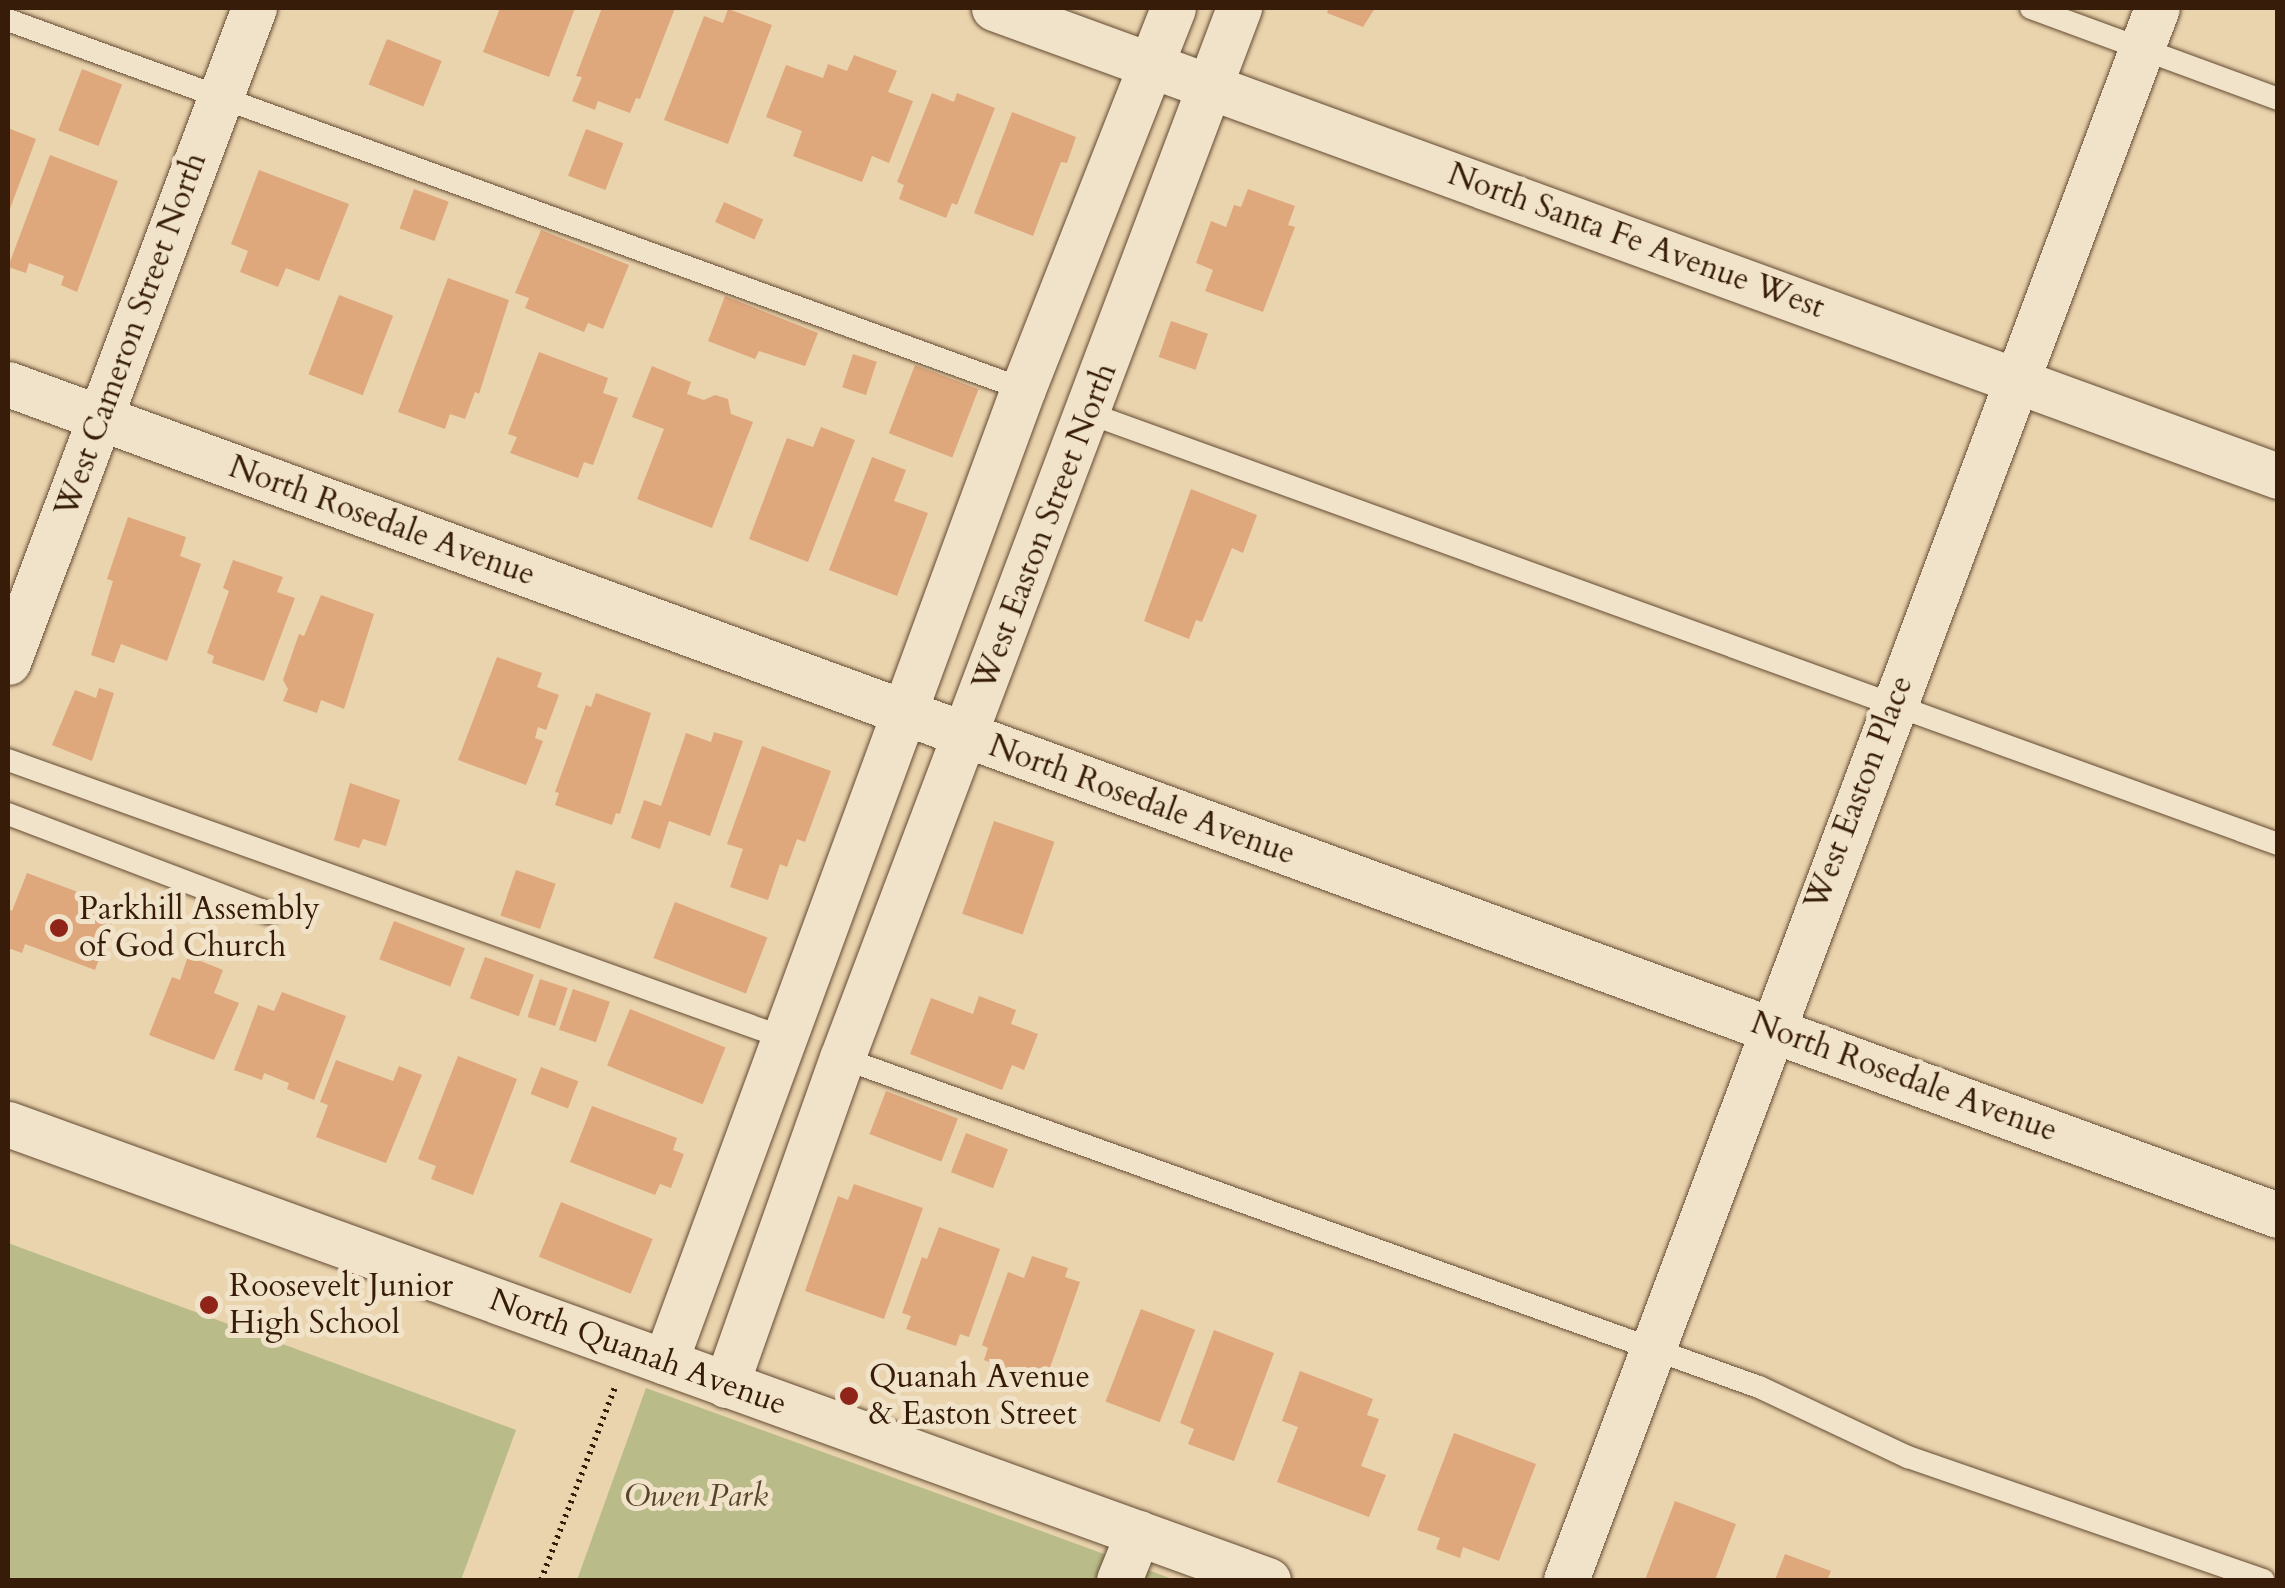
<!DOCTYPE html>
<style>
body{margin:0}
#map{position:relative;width:2285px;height:1588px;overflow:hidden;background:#ead4ae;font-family:Cardo,serif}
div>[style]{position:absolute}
.green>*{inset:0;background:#b9bc89}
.building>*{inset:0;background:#dfa77c;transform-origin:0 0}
.path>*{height:6px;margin-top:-3px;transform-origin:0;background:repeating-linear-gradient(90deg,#371d09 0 2.5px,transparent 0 7.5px)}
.roads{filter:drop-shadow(0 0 2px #644b32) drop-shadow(0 0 2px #644b32)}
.service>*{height:22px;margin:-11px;padding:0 11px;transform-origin:11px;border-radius:11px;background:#f1e3ca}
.minor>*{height:45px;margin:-22.5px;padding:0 22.5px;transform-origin:22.5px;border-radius:22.5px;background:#f1e3ca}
.dots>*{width:28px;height:28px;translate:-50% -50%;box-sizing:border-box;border:5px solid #f1e3ca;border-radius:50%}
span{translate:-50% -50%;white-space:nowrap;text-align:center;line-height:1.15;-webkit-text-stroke:10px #f1e3ca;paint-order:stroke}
.street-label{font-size:32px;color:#371d09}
.poi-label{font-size:32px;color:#371d09}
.left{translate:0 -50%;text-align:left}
.park-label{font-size:32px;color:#584529;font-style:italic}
.frame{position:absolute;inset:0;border:10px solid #371d09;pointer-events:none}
</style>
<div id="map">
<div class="green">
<i style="clip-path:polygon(8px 1243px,516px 1430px,461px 1580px,8px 1580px)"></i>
<i style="clip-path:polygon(646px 1388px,1044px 1532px,1175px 1580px,577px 1580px)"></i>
</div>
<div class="building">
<i style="clip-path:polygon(500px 8px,575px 8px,549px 77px,483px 52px)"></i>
<i style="clip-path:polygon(602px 8px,675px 8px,640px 99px,636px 98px,630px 113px,598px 101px,595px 110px,572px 101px,582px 77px,576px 76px)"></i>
<i style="clip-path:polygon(1329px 8px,1375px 8px,1363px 27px,1327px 13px)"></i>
<i style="clip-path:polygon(728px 9px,772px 25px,728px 144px,664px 120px,704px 16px,723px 23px)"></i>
<i style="left:387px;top:39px;width:59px;height:49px;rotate:22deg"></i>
<i style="clip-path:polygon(854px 55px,897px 71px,888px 92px,913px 101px,889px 163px,872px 156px,862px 182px,793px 156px,802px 131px,766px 117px,786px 65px,823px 78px,828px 64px,847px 71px)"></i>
<i style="left:82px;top:69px;width:43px;height:66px;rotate:21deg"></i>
<i style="clip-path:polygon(932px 93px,954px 102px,957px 93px,995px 108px,957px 205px,952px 203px,946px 218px,899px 199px,904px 185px,897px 182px)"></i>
<i style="clip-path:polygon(1012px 112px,1076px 137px,1067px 163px,1061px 162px,1033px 236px,974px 213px)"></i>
<i style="clip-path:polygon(8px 128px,36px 139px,8px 214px)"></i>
<i style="left:586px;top:129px;width:40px;height:50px;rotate:21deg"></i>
<i style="clip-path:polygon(50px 155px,118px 181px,77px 292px,61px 285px,64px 276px,29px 263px,26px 273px,8px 267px)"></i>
<i style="clip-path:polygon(259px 170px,349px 204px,319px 281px,286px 268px,278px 287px,240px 272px,248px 251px,231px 244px)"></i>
<i style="left:414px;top:189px;width:37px;height:42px;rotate:20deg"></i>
<i style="clip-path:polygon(1248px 189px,1295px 206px,1288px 225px,1295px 227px,1263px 312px,1205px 291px,1213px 270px,1196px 263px,1211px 221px,1226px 227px,1234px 205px,1241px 207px)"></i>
<i style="left:724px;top:202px;width:43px;height:22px;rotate:24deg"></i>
<i style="clip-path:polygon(541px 230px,629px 265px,603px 329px,588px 323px,584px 332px,525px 308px,529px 298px,515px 293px)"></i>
<i style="clip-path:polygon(448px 278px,509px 300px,479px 394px,475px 392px,465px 419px,450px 414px,445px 429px,398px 412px)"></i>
<i style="left:339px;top:295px;width:58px;height:85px;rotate:21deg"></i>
<i style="clip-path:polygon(725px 296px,818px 333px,805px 366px,759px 351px,755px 359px,708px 341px)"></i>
<i style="left:1171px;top:321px;width:39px;height:38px;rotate:19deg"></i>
<i style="clip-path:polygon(539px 352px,608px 378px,603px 393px,618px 398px,593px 465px,584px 462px,578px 478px,510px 453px,517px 437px,508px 434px)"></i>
<i style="left:853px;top:354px;width:25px;height:35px;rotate:18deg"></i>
<i style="left:915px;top:365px;width:68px;height:73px;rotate:21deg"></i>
<i style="clip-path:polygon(652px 366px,691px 382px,687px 394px,704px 400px,715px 395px,728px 399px,731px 414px,753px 422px,712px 528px,637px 499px,664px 429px,632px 417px)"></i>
<i style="clip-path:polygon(821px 427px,855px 440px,808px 562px,749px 539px,787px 438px,813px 447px)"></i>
<i style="clip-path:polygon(872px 457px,906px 470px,894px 501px,928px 513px,897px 596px,829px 570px)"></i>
<i style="clip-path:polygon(1191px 489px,1257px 515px,1243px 553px,1232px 548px,1202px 622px,1196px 620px,1189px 639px,1144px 621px)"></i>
<i style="clip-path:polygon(128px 517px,186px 537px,180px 556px,201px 564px,167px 661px,121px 644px,114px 663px,91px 655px,113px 581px,107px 579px)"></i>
<i style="clip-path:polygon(233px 560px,283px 577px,277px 592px,295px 598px,264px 681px,212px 663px,214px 656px,207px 653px,229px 591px,223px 588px)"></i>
<i style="clip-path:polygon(321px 595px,374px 614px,344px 709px,321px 700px,317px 713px,283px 701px,288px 689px,283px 680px,299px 634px,304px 636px)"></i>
<i style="clip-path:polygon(497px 657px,542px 673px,537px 687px,559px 695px,546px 730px,538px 727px,535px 738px,543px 741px,526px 785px,458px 760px)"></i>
<i style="clip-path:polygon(99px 688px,114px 693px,92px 761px,52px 745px,75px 690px,96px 698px)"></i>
<i style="clip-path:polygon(596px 693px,651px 713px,620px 814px,616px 813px,612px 825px,555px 805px,559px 793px,555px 792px,586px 705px,591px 707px)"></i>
<i style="clip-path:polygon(714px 732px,743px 741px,710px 836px,669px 821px,660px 849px,631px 838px,644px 800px,661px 806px,686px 733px,711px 742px)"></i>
<i style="clip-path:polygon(762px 746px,831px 771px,805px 842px,797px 839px,787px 867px,780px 864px,768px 900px,730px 887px,743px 849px,727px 844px)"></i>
<i style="clip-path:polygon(350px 783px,400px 800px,386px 846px,363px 839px,359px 848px,334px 840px)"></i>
<i style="left:994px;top:821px;width:64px;height:98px;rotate:19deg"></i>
<i style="left:516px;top:870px;width:42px;height:48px;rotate:19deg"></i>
<i style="clip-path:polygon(27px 873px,118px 907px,95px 970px,25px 944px,22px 953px,8px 948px,8px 909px,12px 911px)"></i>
<i style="left:675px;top:902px;width:99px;height:60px;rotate:21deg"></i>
<i style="left:394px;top:921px;width:76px;height:41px;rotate:21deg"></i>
<i style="clip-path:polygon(188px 956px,223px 970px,214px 993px,239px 1003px,214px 1060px,149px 1035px,172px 977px,180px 980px)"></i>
<i style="left:485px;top:957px;width:52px;height:44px;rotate:20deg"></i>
<i style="left:540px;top:979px;width:29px;height:40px;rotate:18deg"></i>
<i style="left:573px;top:989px;width:39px;height:43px;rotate:19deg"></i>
<i style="clip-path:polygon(282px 992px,346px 1016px,314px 1100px,287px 1089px,289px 1083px,264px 1073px,262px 1080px,234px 1070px,258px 1005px,274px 1011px)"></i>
<i style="clip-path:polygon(979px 996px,1016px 1010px,1011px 1024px,1038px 1034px,1024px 1070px,1012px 1065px,1002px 1090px,910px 1054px,931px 998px,973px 1014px)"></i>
<i style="left:630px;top:1009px;width:103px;height:61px;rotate:22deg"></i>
<i style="clip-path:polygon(458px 1056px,517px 1079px,473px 1195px,431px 1179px,436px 1166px,418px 1159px)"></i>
<i style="clip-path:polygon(336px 1060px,393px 1081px,399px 1066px,422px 1075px,386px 1163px,316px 1137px,328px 1105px,320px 1102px)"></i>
<i style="left:541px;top:1067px;width:40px;height:29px;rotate:21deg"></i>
<i style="left:886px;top:1091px;width:77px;height:46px;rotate:21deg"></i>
<i style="clip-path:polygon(592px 1106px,677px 1138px,673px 1150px,684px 1154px,671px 1188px,660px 1184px,655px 1195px,570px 1162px)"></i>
<i style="left:966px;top:1133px;width:45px;height:42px;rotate:21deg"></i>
<i style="clip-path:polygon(854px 1184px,923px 1208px,884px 1319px,805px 1291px,838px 1196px,848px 1200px)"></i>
<i style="left:561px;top:1202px;width:99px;height:59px;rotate:22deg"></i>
<i style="clip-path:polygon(939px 1227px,1000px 1249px,969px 1337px,960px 1334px,956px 1346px,906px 1329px,911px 1316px,902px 1313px,922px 1257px,927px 1259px)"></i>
<i style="clip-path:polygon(1032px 1256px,1068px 1268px,1065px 1277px,1080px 1282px,1045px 1382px,984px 1360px,988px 1348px,982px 1345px,1008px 1272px,1024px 1278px)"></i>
<i style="left:1141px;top:1309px;width:58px;height:99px;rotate:21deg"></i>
<i style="clip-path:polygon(1214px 1330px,1274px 1353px,1234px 1461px,1188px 1444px,1194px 1429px,1180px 1423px)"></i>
<i style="clip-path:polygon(1300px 1371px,1373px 1399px,1367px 1415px,1379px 1419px,1361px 1466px,1386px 1475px,1369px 1517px,1277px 1482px,1298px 1427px,1282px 1421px)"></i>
<i style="clip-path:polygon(1454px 1433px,1536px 1464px,1499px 1561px,1463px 1547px,1460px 1558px,1436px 1549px,1440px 1538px,1417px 1530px)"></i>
<i style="clip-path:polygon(1675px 1501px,1736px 1524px,1715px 1580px,1645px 1580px)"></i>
<i style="clip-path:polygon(1785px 1554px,1831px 1571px,1827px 1580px,1775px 1580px)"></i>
</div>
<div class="path">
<i style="left:541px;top:1580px;width:207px;rotate:-69deg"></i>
</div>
<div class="roads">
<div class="service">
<i style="left:2031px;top:8px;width:263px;rotate:20.2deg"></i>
<i style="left:8px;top:20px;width:1080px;rotate:19.98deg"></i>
<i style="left:1088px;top:413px;width:1266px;rotate:19.91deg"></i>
<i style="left:8px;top:760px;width:825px;rotate:19.69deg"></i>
<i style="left:8px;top:814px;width:279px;rotate:20.8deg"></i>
<i style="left:842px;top:1058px;width:974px;rotate:19.74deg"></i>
<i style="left:1759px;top:1387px;width:165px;rotate:25.2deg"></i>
<i style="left:1908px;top:1457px;width:376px;rotate:19.1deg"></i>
</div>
<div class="minor">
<i style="left:994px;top:8px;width:1367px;rotate:20.03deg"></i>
<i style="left:8px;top:384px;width:2417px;rotate:20.11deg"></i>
<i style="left:8px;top:662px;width:699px;rotate:-69.39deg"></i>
<i style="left:8px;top:1124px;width:1340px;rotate:19.9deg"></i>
<i style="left:665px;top:1362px;width:1037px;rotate:-69.8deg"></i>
<i style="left:1023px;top:389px;width:409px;rotate:-68.5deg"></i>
<i style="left:726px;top:1385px;width:347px;rotate:-70.5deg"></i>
<i style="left:842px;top:1058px;width:1123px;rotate:-69.29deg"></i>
<i style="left:1119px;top:1580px;width:51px;rotate:-68deg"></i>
<i style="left:1566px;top:1580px;width:1679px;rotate:-69.4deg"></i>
</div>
</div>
<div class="dots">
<i style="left:59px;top:928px;background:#8f2418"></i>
<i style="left:209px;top:1305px;background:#8f2418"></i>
<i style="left:849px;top:1396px;background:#8f2418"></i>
</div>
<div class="street-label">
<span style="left:1636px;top:241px;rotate:20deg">North Santa Fe Avenue West</span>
<span style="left:131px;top:335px;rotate:-70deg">West Cameron Street North</span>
<span style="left:382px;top:521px;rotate:20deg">North Rosedale Avenue</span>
<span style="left:1045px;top:527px;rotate:-69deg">West Easton Street North</span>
<span style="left:1859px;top:793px;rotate:-69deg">West Easton Place</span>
<span style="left:1142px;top:800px;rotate:20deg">North Rosedale Avenue</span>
<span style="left:1904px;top:1077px;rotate:20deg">North Rosedale Avenue</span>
<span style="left:638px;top:1352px;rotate:20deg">North Quanah Avenue</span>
</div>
<div class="poi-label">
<span class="left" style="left:79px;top:928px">Parkhill Assembly<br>of God Church</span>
<span class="left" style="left:229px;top:1305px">Roosevelt Junior<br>High School</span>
<span class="left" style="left:869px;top:1396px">Quanah Avenue<br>&amp; Easton Street</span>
</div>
<div class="park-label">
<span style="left:696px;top:1496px">Owen Park</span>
</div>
<div class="frame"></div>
</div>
